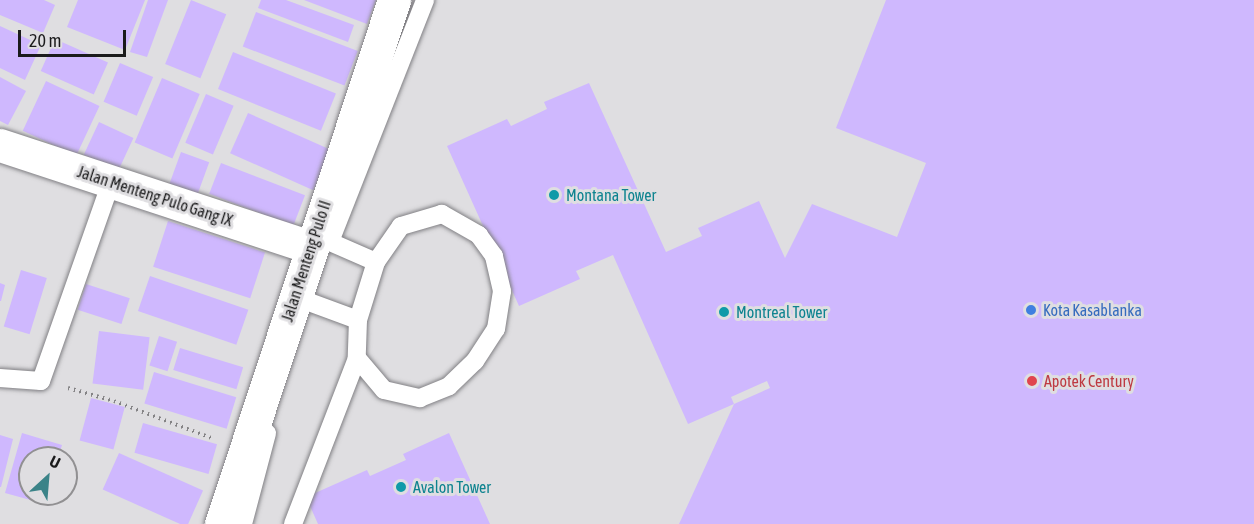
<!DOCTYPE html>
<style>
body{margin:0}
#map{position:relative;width:1254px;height:524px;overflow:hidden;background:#dfdee1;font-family:"Asap Condensed",sans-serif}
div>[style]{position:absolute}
.building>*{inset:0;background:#cfb8fe;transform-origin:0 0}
.path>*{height:4px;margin-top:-2px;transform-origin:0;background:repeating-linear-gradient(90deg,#848385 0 1.5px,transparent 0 6px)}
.roads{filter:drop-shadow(0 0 2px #818084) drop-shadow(0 0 2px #818084)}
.service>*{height:18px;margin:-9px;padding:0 9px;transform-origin:9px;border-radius:9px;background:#fff}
.minor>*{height:33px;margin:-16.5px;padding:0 16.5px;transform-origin:16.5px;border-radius:16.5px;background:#fff}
.dots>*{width:16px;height:16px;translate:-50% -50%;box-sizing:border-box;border:3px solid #dfdee1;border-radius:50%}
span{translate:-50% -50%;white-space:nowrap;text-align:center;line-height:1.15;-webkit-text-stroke:6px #dfdee1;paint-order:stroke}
.culture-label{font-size:16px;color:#0d838f}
.left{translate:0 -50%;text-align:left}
.street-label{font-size:16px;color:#1b1b1c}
.shop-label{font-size:16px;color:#366cbe}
.health-label{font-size:16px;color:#be3a42}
.north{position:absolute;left:18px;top:446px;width:60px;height:60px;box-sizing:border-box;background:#dfdee1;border:2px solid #919092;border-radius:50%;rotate:26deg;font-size:16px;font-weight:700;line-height:24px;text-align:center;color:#1b1b1c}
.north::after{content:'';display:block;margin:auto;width:21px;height:27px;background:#3b8388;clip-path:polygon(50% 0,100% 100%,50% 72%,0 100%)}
.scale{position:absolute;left:18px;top:30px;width:108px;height:27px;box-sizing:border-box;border:3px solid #1b1b1c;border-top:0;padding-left:8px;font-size:18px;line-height:21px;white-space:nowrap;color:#1b1b1c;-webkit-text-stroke:4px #dfdee1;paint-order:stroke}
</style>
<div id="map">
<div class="building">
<i style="clip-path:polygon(0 0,44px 0,55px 5px,43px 33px,0 15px)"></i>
<i style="clip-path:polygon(78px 0,145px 0,125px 50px,67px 27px)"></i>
<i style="clip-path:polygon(148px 0,168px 0,147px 57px,130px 52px)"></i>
<i style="left:191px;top:0;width:38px;height:69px;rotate:22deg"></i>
<i style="clip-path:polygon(261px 0,286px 0,354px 25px,348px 42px,258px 8px)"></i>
<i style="clip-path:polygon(304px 0,376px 0,367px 24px)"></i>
<i style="clip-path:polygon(886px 0,1254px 0,1254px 524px,679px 524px,734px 404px,770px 388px,767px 381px,731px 397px,734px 404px,688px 424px,613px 255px,576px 271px,580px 279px,519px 306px,447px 146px,507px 119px,511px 126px,547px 109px,544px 102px,589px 83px,666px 252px,702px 236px,698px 228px,759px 201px,785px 258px,812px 204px,897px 237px,926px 163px,836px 128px)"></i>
<i style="left:256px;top:12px;width:109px;height:37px;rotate:21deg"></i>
<i style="clip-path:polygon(0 26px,41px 45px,25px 80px,0 68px)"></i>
<i style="left:55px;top:39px;width:58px;height:35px;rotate:24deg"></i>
<i style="left:233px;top:52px;width:111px;height:40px;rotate:22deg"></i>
<i style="left:120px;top:63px;width:36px;height:42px;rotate:23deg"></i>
<i style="clip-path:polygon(0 77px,26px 91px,8px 125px,0 121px)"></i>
<i style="left:162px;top:78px;width:41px;height:70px;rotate:23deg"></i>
<i style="left:46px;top:81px;width:59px;height:55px;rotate:25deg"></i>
<i style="left:206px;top:94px;width:30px;height:53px;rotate:23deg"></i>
<i style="left:248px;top:113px;width:91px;height:44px;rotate:24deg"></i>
<i style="left:99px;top:122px;width:38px;height:36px;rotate:25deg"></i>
<i style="left:181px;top:152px;width:30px;height:37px;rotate:20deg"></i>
<i style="left:221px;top:163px;width:90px;height:33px;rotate:21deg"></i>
<i style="left:168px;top:221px;width:102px;height:48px;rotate:18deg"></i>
<i style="left:21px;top:270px;width:27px;height:59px;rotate:17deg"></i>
<i style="left:150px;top:276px;width:104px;height:37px;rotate:19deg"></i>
<i style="clip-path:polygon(0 283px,5px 285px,1px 301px,0 301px)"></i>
<i style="left:86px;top:284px;width:46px;height:27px;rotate:18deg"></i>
<i style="left:99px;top:331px;width:51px;height:53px;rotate:7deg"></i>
<i style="left:159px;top:336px;width:19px;height:31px;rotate:18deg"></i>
<i style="left:180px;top:348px;width:66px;height:23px;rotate:17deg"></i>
<i style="left:154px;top:372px;width:86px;height:33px;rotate:17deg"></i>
<i style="left:91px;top:398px;width:35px;height:44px;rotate:15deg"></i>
<i style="left:143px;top:423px;width:77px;height:31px;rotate:16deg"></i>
<i style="clip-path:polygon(22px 433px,62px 445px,58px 458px,30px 458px,30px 494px,48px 494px,45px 504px,5px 493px)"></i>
<i style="clip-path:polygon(449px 433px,490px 524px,318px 524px,306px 497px,367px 470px,370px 476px,406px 460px,403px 454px)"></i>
<i style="clip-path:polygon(0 435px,13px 439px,1px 487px,0 487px)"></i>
<i style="left:119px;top:453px;width:92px;height:40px;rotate:24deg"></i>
</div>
<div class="path">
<i style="left:68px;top:388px;width:48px;rotate:15.8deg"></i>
<i style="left:114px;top:401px;width:107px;rotate:20.8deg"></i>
</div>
<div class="roads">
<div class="service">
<i style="left:331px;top:239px;width:257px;rotate:-68.5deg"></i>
<i style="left:309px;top:302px;width:52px;rotate:20.2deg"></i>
<i style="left:358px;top:320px;width:38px;rotate:92deg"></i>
<i style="left:357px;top:358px;width:42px;rotate:49.8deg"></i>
<i style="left:384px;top:390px;width:37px;rotate:13deg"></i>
<i style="left:420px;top:398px;width:31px;rotate:-22deg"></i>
<i style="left:449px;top:386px;width:36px;rotate:-44deg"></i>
<i style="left:475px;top:361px;width:38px;rotate:-57deg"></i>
<i style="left:496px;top:329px;width:38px;rotate:-81deg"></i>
<i style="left:502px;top:291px;width:36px;rotate:-103deg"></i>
<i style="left:494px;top:256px;width:26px;rotate:-126deg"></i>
<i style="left:479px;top:235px;width:43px;rotate:-150.4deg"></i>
<i style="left:442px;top:214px;width:43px;rotate:163.7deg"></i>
<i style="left:401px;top:226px;width:44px;rotate:124.8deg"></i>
<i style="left:376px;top:262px;width:50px;rotate:-156.5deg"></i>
<i style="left:358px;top:320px;width:61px;rotate:-72.8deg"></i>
<i style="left:0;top:378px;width:41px;rotate:4.2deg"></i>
<i style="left:41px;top:381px;width:211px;rotate:-70.6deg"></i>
<i style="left:243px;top:524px;width:94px;rotate:-75.2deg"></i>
<i style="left:293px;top:524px;width:178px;rotate:-68.9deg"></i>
</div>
<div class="minor">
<i style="left:0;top:145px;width:326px;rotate:18.2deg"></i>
<i style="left:221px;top:524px;width:552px;rotate:-71.73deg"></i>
</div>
</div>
<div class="dots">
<i style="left:554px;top:195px;background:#0f9aa8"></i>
<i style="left:1031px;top:310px;background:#3f7fe0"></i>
<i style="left:724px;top:312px;background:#0f9aa8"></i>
<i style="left:1032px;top:381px;background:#e0444e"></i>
<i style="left:401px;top:487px;background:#0f9aa8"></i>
</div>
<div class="culture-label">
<span class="left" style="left:566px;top:195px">Montana Tower</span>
<span class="left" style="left:736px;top:312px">Montreal Tower</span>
<span class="left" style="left:413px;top:487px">Avalon Tower</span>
</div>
<div class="street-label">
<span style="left:155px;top:196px;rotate:18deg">Jalan Menteng Pulo Gang IX</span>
<span style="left:306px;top:261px;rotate:-72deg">Jalan Menteng Pulo II</span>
</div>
<div class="shop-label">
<span class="left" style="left:1043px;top:310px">Kota Kasablanka</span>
</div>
<div class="health-label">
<span class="left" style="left:1044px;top:381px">Apotek Century</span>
</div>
<div class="north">U</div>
<div class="scale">20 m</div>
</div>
